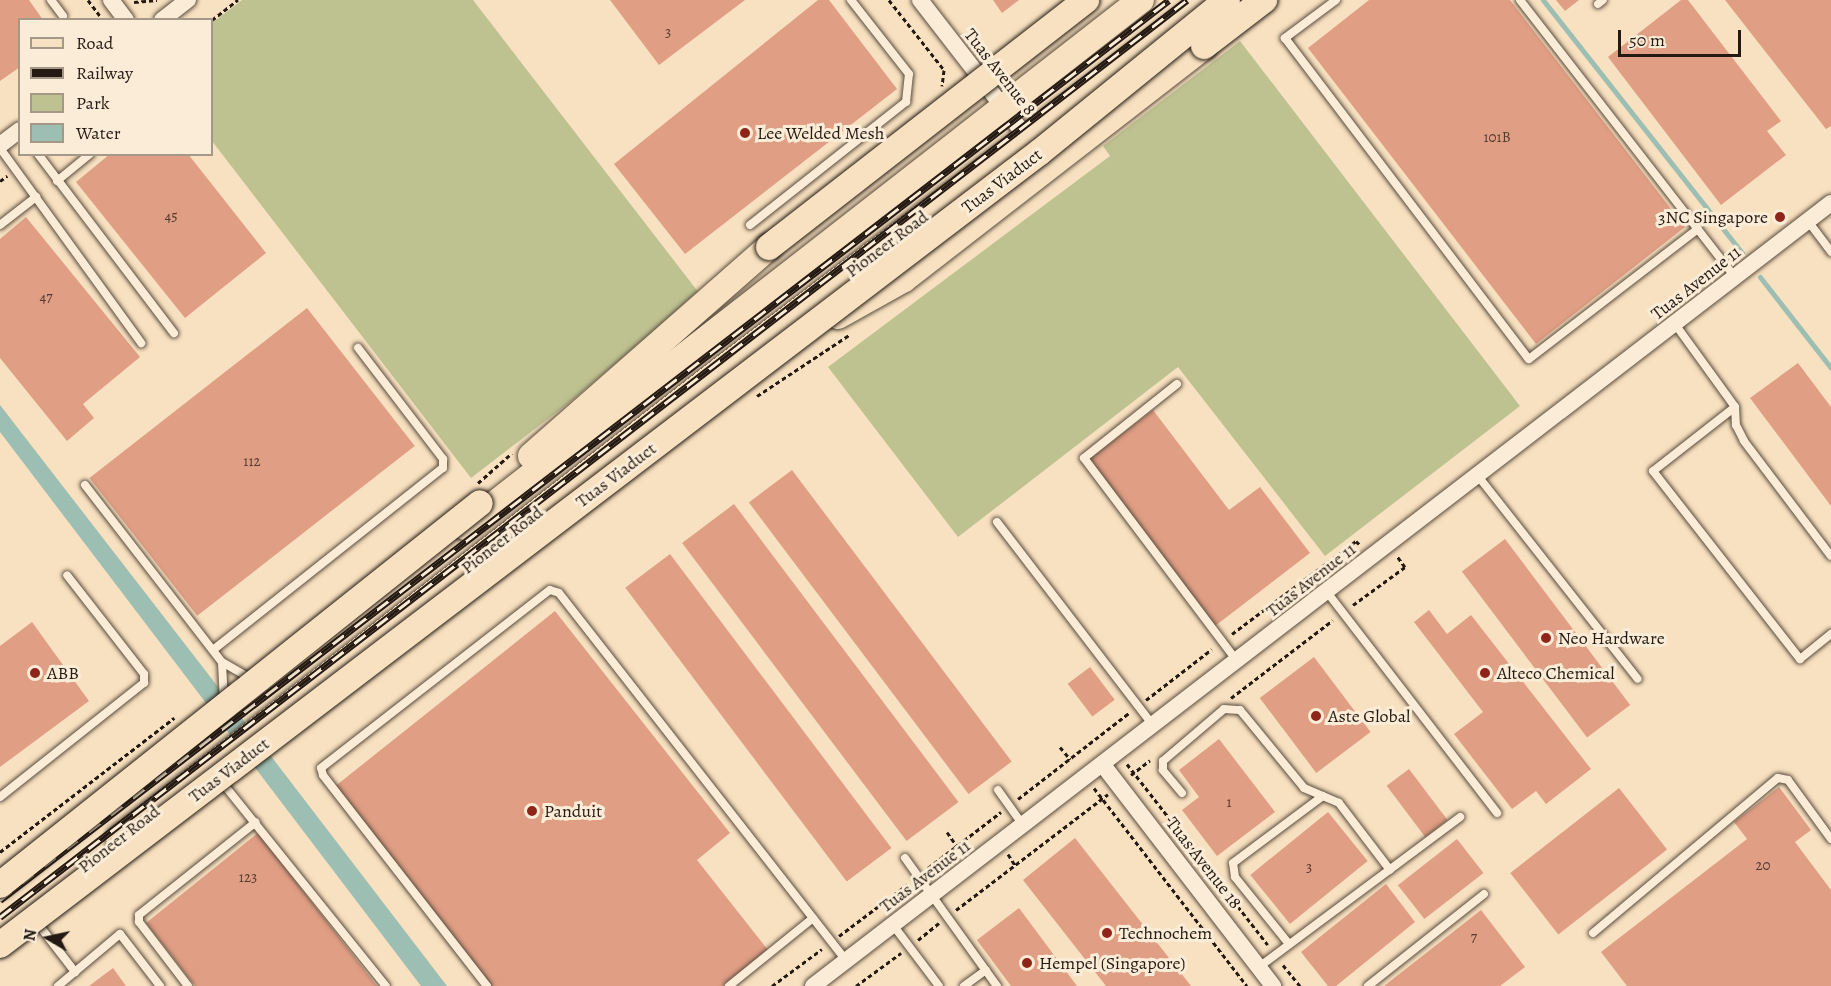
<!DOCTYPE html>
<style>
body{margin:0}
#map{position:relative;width:1831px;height:986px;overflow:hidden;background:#f8e1c0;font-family:Alegreya,serif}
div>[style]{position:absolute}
.green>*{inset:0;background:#bec291}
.water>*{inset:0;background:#9dbeb2}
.stream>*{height:5px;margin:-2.5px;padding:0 2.5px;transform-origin:2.5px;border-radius:2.5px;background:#9dbeb2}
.building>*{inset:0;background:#e09e84;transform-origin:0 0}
.path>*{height:3px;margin-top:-1.5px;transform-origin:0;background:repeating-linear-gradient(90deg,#241a13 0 4.5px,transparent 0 7.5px)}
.roads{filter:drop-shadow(0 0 2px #594c3e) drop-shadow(0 0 2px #594c3e)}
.lane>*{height:8px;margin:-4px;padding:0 4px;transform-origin:4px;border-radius:4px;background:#faecd6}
.street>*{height:16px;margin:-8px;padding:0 8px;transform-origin:8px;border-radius:8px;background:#faecd6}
.primary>*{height:26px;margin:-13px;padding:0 13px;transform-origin:13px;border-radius:13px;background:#f8e1c0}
.rail>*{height:7px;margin-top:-3.5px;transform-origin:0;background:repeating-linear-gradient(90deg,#faecd6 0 14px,#241a13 0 28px);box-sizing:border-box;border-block:2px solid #241a13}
.bridges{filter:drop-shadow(0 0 2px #241a13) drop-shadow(0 0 2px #241a13)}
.primary-bridge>*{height:26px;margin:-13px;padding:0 13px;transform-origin:13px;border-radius:13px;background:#f8e1c0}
.dots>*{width:16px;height:16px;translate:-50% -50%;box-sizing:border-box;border:3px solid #faecd6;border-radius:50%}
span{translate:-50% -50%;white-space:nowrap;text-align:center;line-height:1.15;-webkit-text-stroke:6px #faecd6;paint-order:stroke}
.number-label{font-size:15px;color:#533b2f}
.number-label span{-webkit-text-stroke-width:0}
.street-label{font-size:18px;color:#241a13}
.poi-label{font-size:18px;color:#241a13}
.left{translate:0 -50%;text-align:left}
.right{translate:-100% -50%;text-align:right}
.legend{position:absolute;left:18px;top:18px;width:195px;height:138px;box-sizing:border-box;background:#faecd6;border:2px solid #a49888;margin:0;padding:8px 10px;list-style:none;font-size:18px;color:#241a13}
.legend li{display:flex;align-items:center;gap:12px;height:30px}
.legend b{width:30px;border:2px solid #a49888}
.north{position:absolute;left:18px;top:908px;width:60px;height:60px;-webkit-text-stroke:4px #faecd6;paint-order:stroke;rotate:279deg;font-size:16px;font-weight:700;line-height:24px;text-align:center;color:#241a13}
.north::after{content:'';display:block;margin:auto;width:21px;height:27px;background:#241a13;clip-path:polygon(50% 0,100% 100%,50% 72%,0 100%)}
.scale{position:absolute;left:1618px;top:30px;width:123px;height:27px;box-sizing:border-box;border:3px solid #241a13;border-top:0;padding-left:8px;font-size:18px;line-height:21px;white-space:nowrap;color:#241a13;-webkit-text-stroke:4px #faecd6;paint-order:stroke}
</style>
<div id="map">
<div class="green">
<i style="clip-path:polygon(242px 0,473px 0,699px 293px,570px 402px,471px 478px,212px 141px,212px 23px)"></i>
<i style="clip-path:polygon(1240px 41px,1520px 406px,1325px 556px,1178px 367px,958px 537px,828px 367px,1110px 156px,1103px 146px)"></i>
</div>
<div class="water">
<i style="clip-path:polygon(0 405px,215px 683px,447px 986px,421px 986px,0 432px)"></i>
</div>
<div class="stream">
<i style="left:1543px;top:0;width:322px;rotate:51.8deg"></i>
<i style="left:1760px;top:277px;width:115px;rotate:52deg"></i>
</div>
<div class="building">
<i style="clip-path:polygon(0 0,29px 0,43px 20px,20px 20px,20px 67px,0 81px)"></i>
<i style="clip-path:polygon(610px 0,745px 0,659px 65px)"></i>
<i style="clip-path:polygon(818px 0,829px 0,897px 89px,685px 254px,614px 164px)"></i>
<i style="clip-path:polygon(993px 0,1019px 0,1002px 13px)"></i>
<i style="clip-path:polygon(1369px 0,1510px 0,1685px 227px,1536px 344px,1308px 48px)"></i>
<i style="clip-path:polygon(1556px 0,1579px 0,1565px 11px)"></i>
<i style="clip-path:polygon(1681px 0,1688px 0,1781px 121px,1767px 131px,1786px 155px,1721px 205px,1608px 57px)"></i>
<i style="clip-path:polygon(1725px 0,1831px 0,1831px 126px,1826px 129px)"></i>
<i style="clip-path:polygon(110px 154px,188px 154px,266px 253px,185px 318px,76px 182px)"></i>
<i style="clip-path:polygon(26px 217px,140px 357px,83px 404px,94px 418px,67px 441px,0 358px,0 239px)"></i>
<i style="left:307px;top:308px;width:175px;height:276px;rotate:52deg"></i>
<i style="clip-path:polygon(1798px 363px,1831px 407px,1831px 506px,1750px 398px)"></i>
<i style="clip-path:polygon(1153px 410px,1229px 510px,1260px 487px,1310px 553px,1215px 626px,1088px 460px)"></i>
<i style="left:792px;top:470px;width:365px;height:54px;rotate:53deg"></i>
<i style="left:734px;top:504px;width:373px;height:65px;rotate:53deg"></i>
<i style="left:1505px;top:539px;width:208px;height:54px;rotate:53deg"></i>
<i style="left:670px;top:554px;width:368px;height:56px;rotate:53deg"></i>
<i style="clip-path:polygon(1429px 610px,1447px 634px,1471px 615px,1591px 769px,1546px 804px,1536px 791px,1512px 809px,1454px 734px,1483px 712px,1414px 622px)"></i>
<i style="clip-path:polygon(555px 611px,730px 833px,697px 860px,768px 950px,723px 986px,488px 986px,333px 788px)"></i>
<i style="clip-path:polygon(32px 622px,89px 701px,0 767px,0 646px)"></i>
<i style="left:1314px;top:657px;width:94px;height:68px;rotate:53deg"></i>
<i style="left:1090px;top:667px;width:41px;height:28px;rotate:53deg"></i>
<i style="clip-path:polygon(1219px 739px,1275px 812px,1217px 856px,1182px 810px,1199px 797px,1179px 770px)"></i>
<i style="left:1409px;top:769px;width:64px;height:28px;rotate:53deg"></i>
<i style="clip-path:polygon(1779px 787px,1811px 830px,1795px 842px,1831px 890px,1831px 986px,1627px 986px,1601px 952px,1747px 839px,1734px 822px)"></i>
<i style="left:1619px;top:788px;width:78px;height:138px;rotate:52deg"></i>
<i style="left:1328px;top:812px;width:63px;height:100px;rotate:51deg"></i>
<i style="clip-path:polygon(258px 833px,377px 986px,195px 986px,146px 923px)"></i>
<i style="clip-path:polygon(1075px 838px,1191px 986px,1106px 986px,1023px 880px)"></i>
<i style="left:1457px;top:839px;width:43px;height:75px;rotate:52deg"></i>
<i style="clip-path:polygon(1386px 884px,1415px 922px,1336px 986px,1328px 986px,1301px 952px)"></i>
<i style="clip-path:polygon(1019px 908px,1077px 986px,1011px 986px,977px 940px)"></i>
<i style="clip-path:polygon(1481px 910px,1525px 967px,1500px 986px,1384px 986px)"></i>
<i style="clip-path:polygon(113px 968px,126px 986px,89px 986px)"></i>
</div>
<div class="path">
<i style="left:88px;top:0;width:25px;rotate:53deg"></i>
<i style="left:889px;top:0;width:89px;rotate:51.8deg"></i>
<i style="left:944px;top:70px;width:16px;rotate:97deg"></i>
<i style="left:134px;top:2px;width:23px;rotate:-5deg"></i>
<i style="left:212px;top:20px;width:33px;rotate:-38deg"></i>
<i style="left:0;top:181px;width:9px;rotate:-36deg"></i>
<i style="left:757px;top:396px;width:110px;rotate:-33.5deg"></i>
<i style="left:478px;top:483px;width:45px;rotate:-41.4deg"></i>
<i style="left:1353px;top:605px;width:64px;rotate:-36.2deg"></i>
<i style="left:1405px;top:567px;width:14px;rotate:-126deg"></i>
<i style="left:1232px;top:634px;width:155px;rotate:-36.9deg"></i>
<i style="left:1356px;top:541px;width:6px;rotate:45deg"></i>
<i style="left:1231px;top:698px;width:128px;rotate:-37.4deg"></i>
<i style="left:1146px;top:700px;width:83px;rotate:-37.7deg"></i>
<i style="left:1060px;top:747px;width:16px;rotate:50deg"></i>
<i style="left:1127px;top:764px;width:229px;rotate:52.1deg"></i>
<i style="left:1131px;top:775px;width:24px;rotate:-38deg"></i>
<i style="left:1094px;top:788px;width:250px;rotate:52.3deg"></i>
<i style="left:1018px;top:799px;width:140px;rotate:-37.8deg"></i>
<i style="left:947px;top:832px;width:16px;rotate:55deg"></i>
<i style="left:0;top:852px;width:220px;rotate:-37.6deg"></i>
<i style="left:1008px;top:854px;width:13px;rotate:58deg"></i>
<i style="left:928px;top:868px;width:92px;rotate:-37.5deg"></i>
<i style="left:956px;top:910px;width:191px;rotate:-37.3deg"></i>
<i style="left:839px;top:936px;width:86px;rotate:-37deg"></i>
<i style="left:918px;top:940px;width:27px;rotate:-39deg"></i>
<i style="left:1283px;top:965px;width:27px;rotate:51deg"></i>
<i style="left:772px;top:986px;width:62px;rotate:-36.5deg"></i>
<i style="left:856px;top:986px;width:56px;rotate:-36.3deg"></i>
</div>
<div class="roads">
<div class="lane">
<i style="left:51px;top:0;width:20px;rotate:53deg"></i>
<i style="left:1336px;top:0;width:64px;rotate:143.3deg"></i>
<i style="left:1285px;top:38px;width:403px;rotate:52.8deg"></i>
<i style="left:1529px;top:359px;width:213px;rotate:-37.6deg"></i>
<i style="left:1520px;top:0;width:351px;rotate:52.2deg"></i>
<i style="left:1598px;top:4px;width:6px;rotate:-39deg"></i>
<i style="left:0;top:148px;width:241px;rotate:54.1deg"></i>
<i style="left:38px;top:154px;width:225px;rotate:52.8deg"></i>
<i style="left:57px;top:181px;width:43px;rotate:-39.3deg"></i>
<i style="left:1808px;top:221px;width:39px;rotate:53deg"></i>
<i style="left:0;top:225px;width:46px;rotate:-37.9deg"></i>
<i style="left:750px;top:225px;width:199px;rotate:-38.3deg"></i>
<i style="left:906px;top:102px;width:28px;rotate:-84deg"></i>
<i style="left:909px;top:74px;width:94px;rotate:-128.1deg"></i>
<i style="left:1675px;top:324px;width:102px;rotate:54.1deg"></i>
<i style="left:1735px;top:407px;width:18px;rotate:87deg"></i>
<i style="left:1736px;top:425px;width:18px;rotate:63deg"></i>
<i style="left:1744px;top:441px;width:144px;rotate:52.9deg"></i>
<i style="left:1177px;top:384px;width:119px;rotate:141.5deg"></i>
<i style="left:1084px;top:458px;width:254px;rotate:53deg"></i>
<i style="left:1735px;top:407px;width:104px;rotate:142deg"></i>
<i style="left:1653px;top:471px;width:239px;rotate:52deg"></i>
<i style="left:1800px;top:659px;width:40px;rotate:-39deg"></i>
<i style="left:1478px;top:476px;width:258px;rotate:51.8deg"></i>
<i style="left:85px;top:485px;width:224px;rotate:52.3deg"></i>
<i style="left:222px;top:662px;width:36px;rotate:30deg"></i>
<i style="left:997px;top:522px;width:256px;rotate:52.5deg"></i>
<i style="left:1327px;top:592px;width:279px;rotate:52.4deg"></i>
<i style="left:213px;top:650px;width:293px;rotate:-38.4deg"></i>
<i style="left:443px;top:468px;width:9px;rotate:-90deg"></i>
<i style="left:443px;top:459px;width:140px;rotate:-127.4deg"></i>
<i style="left:222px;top:663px;width:37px;rotate:87deg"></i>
<i style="left:221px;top:781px;width:263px;rotate:51.2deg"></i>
<i style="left:998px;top:790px;width:43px;rotate:54.5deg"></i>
<i style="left:1182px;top:793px;width:30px;rotate:-130deg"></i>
<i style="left:1163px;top:770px;width:9px;rotate:-90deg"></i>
<i style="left:1163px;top:761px;width:80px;rotate:-40.4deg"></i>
<i style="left:1224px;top:709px;width:16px;rotate:4deg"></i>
<i style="left:1240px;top:710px;width:101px;rotate:50.6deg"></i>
<i style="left:1304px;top:788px;width:38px;rotate:23deg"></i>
<i style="left:1339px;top:803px;width:84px;rotate:52.7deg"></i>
<i style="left:0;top:797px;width:184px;rotate:-38.4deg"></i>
<i style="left:144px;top:683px;width:9px;rotate:-90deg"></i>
<i style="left:144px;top:674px;width:125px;rotate:-127.9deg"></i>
<i style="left:905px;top:858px;width:158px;rotate:54.3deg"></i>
<i style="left:35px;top:920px;width:66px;rotate:52.4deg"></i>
<i style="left:893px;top:925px;width:76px;rotate:53deg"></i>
<i style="left:1593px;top:933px;width:241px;rotate:-40deg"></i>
<i style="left:1778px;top:778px;width:10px;rotate:11deg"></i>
<i style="left:1788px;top:780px;width:73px;rotate:53.9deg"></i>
<i style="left:1289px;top:944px;width:86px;rotate:-128.9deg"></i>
<i style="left:1235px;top:877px;width:14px;rotate:-98deg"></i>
<i style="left:1233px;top:863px;width:112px;rotate:-36.7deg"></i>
<i style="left:1259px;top:967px;width:251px;rotate:-36.7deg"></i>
<i style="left:58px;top:986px;width:81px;rotate:-40deg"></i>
<i style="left:120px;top:934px;width:66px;rotate:52.4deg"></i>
<i style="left:188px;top:986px;width:81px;rotate:-127.4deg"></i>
<i style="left:139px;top:922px;width:7px;rotate:-90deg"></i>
<i style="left:139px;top:915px;width:149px;rotate:-38.5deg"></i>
<i style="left:487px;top:986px;width:267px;rotate:-127.9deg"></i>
<i style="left:323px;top:775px;width:7px;rotate:-106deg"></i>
<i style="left:321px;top:768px;width:290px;rotate:-37.9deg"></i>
<i style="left:550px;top:590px;width:9px;rotate:18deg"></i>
<i style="left:559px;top:593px;width:467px;rotate:52deg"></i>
<i style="left:729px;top:986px;width:108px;rotate:-39deg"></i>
<i style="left:964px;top:986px;width:27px;rotate:-36deg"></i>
<i style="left:1368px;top:986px;width:148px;rotate:-38.4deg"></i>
</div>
<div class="street">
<i style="left:111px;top:0;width:25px;rotate:53deg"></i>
<i style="left:920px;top:0;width:175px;rotate:52.2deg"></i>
<i style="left:162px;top:20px;width:33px;rotate:-38deg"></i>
<i style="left:0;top:145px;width:25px;rotate:-37deg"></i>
<i style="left:1103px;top:765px;width:279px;rotate:52.4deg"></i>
<i style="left:813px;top:986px;width:1284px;rotate:-37.57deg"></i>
</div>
<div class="primary">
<i style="left:838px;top:316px;width:76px;rotate:-29.3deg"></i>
<i style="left:904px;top:279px;width:380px;rotate:-37.8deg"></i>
<i style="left:531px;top:456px;width:317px;rotate:-41.3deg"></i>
<i style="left:465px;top:527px;width:857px;rotate:-37.94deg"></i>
<i style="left:119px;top:838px;width:746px;rotate:-37.87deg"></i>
<i style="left:708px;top:380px;width:628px;rotate:-37.23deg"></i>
</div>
</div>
<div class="rail">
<i style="left:0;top:900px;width:1475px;rotate:-37.59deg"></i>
<i style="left:0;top:917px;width:1500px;rotate:-37.69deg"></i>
</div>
<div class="bridges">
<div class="primary-bridge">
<i style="left:1204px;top:46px;width:76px;rotate:-37.5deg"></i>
<i style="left:769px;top:247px;width:402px;rotate:-37.9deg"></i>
<i style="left:0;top:885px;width:613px;rotate:-38.51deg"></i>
<i style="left:0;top:945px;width:1308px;rotate:-37.33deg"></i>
<i style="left:1040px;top:152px;width:241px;rotate:-39.1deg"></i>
</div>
</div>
<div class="dots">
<i style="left:745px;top:133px;background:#8f2418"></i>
<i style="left:1780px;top:217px;background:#8f2418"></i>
<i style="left:1546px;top:638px;background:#8f2418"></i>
<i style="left:35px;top:673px;background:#8f2418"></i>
<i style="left:1485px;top:673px;background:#8f2418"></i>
<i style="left:1316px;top:716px;background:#8f2418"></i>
<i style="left:532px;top:811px;background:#8f2418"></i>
<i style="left:1107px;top:933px;background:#8f2418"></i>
<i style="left:1027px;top:963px;background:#8f2418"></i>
</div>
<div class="number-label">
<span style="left:668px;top:33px">3</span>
<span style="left:1497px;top:138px">101B</span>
<span style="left:171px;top:217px">45</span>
<span style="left:46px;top:298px">47</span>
<span style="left:252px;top:462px">112</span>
<span style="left:1229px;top:803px">1</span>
<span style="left:1763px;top:866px">20</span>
<span style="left:1309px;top:868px">3</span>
<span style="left:248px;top:878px">123</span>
<span style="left:1474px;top:938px">7</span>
</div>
<div class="street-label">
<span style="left:1000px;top:72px;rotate:52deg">Tuas Avenue 8</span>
<span style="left:1002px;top:181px;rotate:-37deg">Tuas Viaduct</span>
<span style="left:887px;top:244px;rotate:-37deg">Pioneer Road</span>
<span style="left:1696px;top:283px;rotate:-38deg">Tuas Avenue 11</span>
<span style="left:616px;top:475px;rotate:-37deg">Tuas Viaduct</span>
<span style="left:502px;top:540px;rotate:-38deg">Pioneer Road</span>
<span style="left:1311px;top:580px;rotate:-38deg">Tuas Avenue 11</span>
<span style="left:229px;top:770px;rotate:-37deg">Tuas Viaduct</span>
<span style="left:119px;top:839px;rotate:-38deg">Pioneer Road</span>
<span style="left:1204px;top:863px;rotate:52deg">Tuas Avenue 18</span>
<span style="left:925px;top:876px;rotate:-37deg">Tuas Avenue 11</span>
</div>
<div class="poi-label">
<span class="left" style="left:757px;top:133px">Lee Welded Mesh</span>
<span class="right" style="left:1768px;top:217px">3NC Singapore</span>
<span class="left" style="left:1558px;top:638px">Neo Hardware</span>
<span class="left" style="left:47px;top:673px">ABB</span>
<span class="left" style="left:1497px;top:673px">Alteco Chemical</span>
<span class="left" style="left:1328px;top:716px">Aste Global</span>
<span class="left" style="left:544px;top:811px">Panduit</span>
<span class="left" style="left:1119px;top:933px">Technochem</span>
<span class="left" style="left:1039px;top:963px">Hempel (Singapore)</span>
</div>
<ul class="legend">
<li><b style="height:8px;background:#f8e1c0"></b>Road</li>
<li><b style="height:8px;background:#241a13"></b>Railway</li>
<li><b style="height:16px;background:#bec291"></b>Park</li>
<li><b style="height:16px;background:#9dbeb2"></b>Water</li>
</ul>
<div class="north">N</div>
<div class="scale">50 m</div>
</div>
